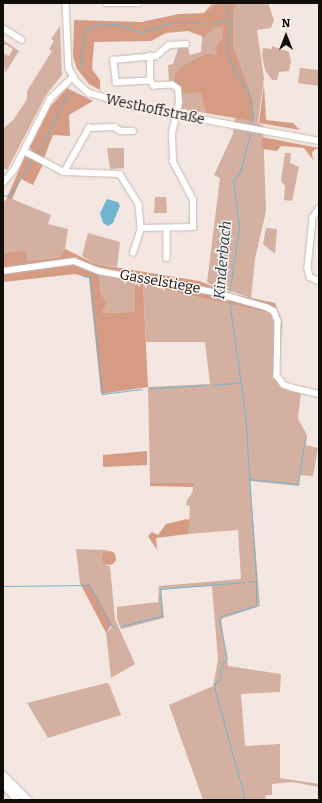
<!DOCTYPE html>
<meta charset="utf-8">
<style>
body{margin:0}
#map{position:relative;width:322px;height:803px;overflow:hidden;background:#f4e7e1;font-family:Bitter,serif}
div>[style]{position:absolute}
.green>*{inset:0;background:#d4b0a1}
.forest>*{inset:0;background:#d59b83}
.round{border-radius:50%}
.water>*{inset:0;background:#72b5cf}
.stream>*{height:1px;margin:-0.5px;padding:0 0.5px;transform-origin:0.5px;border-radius:0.5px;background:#72b5cf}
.roads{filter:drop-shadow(0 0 1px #c6bab5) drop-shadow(0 0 1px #c6bab5)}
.minor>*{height:5.5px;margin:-2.75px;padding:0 2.75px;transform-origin:2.75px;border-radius:2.75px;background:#fff}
.major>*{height:7px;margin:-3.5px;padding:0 3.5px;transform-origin:3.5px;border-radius:3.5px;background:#fff}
span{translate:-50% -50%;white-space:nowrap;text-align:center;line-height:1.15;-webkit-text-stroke:3px #fdf5f2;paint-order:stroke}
.street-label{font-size:14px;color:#110d0b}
.water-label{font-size:15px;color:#173743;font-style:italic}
.frame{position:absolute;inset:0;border:4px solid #110d0b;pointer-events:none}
.north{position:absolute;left:266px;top:16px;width:40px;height:40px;-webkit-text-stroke:3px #fdf5f2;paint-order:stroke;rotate:0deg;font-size:11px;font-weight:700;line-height:16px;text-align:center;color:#110d0b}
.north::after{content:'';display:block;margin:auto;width:14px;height:18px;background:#110d0b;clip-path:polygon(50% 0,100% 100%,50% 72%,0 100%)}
</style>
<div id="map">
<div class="green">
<i style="clip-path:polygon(212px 3px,268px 3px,274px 20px,271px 28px,257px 30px,264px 78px,258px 123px,263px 126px,266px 211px,255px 259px,251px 298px,207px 283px,220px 178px,214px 175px,233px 134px,235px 118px,182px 109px,180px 88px,169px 82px,168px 65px,173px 64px,179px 46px,188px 48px,190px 55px,201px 52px,204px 13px)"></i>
<i style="clip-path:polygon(60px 26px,62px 75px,46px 95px,7px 170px,3px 168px,4px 128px,14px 119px,27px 99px,27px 91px,52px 51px,49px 49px,54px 41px,51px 39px)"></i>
<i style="clip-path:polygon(3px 40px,19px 51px,5px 73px,3px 53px,9px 56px,13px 49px,5px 44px,3px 46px)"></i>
<i style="clip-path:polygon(272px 46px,289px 52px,291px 61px,289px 71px,279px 72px,277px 80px,272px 80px,265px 70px,262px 55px,263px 48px,272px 49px)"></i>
<i style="clip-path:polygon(300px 68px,319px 70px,319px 86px,298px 83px)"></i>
<i style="clip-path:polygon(107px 148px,124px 148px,124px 168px,110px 169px)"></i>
<i style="clip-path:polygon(285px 153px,291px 153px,290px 163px,299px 167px,292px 201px,284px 200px,285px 186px,281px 181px)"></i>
<i style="clip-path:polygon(155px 197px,166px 197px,167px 213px,154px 213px)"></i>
<i style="clip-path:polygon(12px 199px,51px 215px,48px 224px,68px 229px,65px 249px,60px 257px,28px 261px,26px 252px,3px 253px,3px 201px)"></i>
<i style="clip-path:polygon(266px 228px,277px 229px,275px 254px,263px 244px)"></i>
<i style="clip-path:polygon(88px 233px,120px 242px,117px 267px,96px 264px,82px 256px)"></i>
<i style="clip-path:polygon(99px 272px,128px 277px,135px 281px,136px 312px,102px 313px,107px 302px,101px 294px)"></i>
<i style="clip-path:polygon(143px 285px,269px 313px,274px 322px,275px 378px,288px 389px,301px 392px,298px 419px,307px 435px,306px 445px,318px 448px,313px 476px,300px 475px,299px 486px,250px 481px,260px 606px,221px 619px,228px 666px,281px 674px,280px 692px,241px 694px,245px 746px,280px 744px,280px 778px,319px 784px,319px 787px,292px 782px,272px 784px,272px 795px,266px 795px,265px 800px,203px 800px,169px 705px,213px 686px,218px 660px,212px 586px,161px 589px,164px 618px,121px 629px,117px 619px,117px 607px,158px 602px,159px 586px,241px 579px,238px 530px,188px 534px,190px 506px,186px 505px,187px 500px,192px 493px,194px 483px,150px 483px,148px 387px,210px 384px,205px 342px,146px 342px)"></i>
<i style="clip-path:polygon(76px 549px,107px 550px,102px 559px,107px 566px,110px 566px,115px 619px,135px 664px,111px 678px,106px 633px,112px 627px,90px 584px,80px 583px)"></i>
<i style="clip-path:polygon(106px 683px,109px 684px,121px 715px,48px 738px,27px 703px)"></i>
</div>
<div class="forest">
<i style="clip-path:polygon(218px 3px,237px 3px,233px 11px,233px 47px,253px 101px,253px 121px,206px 113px,201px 92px,181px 94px,180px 88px,174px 83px,175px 74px,181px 67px,206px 54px,218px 55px,215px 49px,223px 37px,222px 27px,213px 28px,204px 37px,188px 31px,166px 33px,151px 41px,94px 42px,92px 69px,100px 80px,100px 90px,89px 84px,77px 69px,73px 56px,74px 20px,141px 22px,179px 14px,204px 13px)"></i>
<i style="clip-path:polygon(264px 84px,266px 120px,293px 123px,300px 130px,259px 123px)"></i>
<i style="clip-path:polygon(67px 88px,93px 101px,69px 115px,70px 136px,53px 135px,44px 158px,31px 151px,30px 147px,50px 107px)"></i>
<i style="clip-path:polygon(262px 137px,319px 148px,319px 149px,315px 149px,312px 153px,313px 160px,304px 148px,281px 146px,277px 151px,262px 149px)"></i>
<i style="clip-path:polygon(25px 156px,43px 164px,33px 185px,21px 179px,12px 199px,6px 200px)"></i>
<i style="clip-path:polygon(evenodd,65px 249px,96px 264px,199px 281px,233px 294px,275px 303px,282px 322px,279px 375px,275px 378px,274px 322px,269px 313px,143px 285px,148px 387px,101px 394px,89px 278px,75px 274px,3px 282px,3px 253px,26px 251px,28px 261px,60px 257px,65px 249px,99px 272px,128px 277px,135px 281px,135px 312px,102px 313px,107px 302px,101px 294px,99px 272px)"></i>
<i style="clip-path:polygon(147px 451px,147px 465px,103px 467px,103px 455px)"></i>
<i style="clip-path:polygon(150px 483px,194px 483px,194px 487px,150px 486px)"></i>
<i style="clip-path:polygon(187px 519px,190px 521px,188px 534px,156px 538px,157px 550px,148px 536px,152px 532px,158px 535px,166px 524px)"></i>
<i class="round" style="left:102px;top:551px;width:14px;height:14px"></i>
<i style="clip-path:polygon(80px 583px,90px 584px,112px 624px,106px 633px)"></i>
</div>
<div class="water">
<i style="clip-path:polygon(107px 199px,118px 202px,120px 206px,113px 223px,108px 226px,103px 223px,100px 213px)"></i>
</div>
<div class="stream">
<i style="left:225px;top:3px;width:18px;rotate:74deg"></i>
<i style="left:230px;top:20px;width:30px;rotate:96deg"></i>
<i style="left:227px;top:50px;width:12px;rotate:76deg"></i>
<i style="left:230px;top:62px;width:35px;rotate:59deg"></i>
<i style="left:248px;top:92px;width:24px;rotate:78deg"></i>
<i style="left:253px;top:115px;width:12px;rotate:99deg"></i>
<i style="left:211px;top:23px;width:18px;rotate:-9deg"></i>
<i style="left:204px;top:24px;width:3px;rotate:-18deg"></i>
<i style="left:104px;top:25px;width:11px;rotate:-5deg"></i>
<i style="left:115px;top:24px;width:28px;rotate:17deg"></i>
<i style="left:142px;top:32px;width:31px;rotate:-17deg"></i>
<i style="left:172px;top:23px;width:27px"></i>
<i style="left:80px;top:67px;width:38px;rotate:-84deg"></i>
<i style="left:84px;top:29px;width:18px;rotate:-16deg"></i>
<i style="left:38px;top:153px;width:69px;rotate:-63.4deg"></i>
<i style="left:3px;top:196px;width:8px;rotate:-14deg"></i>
<i style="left:11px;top:194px;width:39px;rotate:-59deg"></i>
<i style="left:83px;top:276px;width:7px;rotate:8deg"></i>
<i style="left:90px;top:277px;width:118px;rotate:84.1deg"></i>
<i style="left:102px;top:394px;width:40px;rotate:-7.1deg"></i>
<i style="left:229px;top:294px;width:69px;rotate:-81.6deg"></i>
<i style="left:239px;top:226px;width:46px;rotate:-97.4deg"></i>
<i style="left:233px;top:180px;width:11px;rotate:-49deg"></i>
<i style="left:240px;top:172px;width:43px;rotate:-75.3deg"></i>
<i style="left:229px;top:299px;width:115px;rotate:82deg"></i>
<i style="left:245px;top:413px;width:164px;rotate:86.2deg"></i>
<i style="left:213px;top:385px;width:27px;rotate:-6deg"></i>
<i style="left:150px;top:388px;width:56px;rotate:-3.1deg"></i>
<i style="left:249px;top:479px;width:49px;rotate:5.8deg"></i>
<i style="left:298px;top:484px;width:47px;rotate:-81.3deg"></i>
<i style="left:249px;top:582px;width:7px;rotate:-8deg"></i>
<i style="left:3px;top:586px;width:86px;rotate:-0.7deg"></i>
<i style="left:89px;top:585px;width:45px;rotate:62.3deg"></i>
<i style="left:110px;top:625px;width:5px;rotate:11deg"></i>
<i style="left:121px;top:626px;width:42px;rotate:-13.7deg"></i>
<i style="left:162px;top:616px;width:27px;rotate:-94deg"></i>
<i style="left:160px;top:589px;width:85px;rotate:-4.7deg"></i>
<i style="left:239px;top:778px;width:91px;rotate:-105.3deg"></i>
<i style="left:215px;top:690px;width:7px;rotate:-90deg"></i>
<i style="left:215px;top:683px;width:7px;rotate:-34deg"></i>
<i style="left:221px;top:679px;width:11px;rotate:-95deg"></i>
<i style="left:220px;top:668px;width:12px;rotate:-55deg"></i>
<i style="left:227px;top:658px;width:38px;rotate:-102deg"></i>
<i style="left:219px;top:621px;width:5px;rotate:-68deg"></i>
<i style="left:221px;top:616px;width:36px;rotate:-16deg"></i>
<i style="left:256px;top:606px;width:26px;rotate:-90deg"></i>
<i style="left:240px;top:780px;width:21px;rotate:76deg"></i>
</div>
<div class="roads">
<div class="minor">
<i style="left:66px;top:3px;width:65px;rotate:87.4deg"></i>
<i style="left:69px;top:68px;width:15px;rotate:62deg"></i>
<i style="left:76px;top:81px;width:18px;rotate:43deg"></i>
<i style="left:89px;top:93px;width:49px;rotate:16.6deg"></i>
<i style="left:136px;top:107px;width:186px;rotate:10.5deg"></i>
<i style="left:106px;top:3px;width:32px"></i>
<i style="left:3px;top:28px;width:22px;rotate:32deg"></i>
<i style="left:150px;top:81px;width:25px;rotate:-90deg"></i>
<i style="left:24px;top:151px;width:45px;rotate:27.7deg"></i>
<i style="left:64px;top:172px;width:56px;rotate:2deg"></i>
<i style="left:120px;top:174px;width:36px;rotate:58deg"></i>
<i style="left:139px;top:205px;width:23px;rotate:85deg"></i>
<i style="left:141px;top:228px;width:52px;rotate:-1.1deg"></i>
<i style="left:193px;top:227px;width:27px;rotate:-90deg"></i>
<i style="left:193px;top:200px;width:43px;rotate:-117.8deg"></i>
<i style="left:173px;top:162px;width:29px;rotate:-92deg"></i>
<i style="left:172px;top:133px;width:31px;rotate:-77deg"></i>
<i style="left:179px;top:103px;width:14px;rotate:-94deg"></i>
<i style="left:178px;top:89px;width:7px;rotate:-146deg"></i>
<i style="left:172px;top:85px;width:18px;rotate:177deg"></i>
<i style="left:154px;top:86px;width:6px;rotate:-129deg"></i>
<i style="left:150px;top:81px;width:34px;rotate:177deg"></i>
<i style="left:116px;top:83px;width:23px;rotate:-97deg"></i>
<i style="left:113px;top:60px;width:43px;rotate:-5.3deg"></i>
<i style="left:156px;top:56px;width:17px;rotate:-40deg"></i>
<i style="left:169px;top:45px;width:17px;rotate:-3deg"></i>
<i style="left:64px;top:172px;width:51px;rotate:-60.4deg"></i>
<i style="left:89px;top:128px;width:25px;rotate:-2deg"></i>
<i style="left:114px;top:127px;width:8px;rotate:30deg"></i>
<i style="left:121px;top:131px;width:12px"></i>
<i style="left:3px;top:183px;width:17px;rotate:-50deg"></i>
<i style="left:14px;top:170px;width:80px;rotate:-63.1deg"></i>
<i style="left:50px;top:99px;width:32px;rotate:-44deg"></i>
<i style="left:319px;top:209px;width:11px;rotate:124deg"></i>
<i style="left:313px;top:218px;width:50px;rotate:95.7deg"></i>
<i style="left:308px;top:268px;width:9px;rotate:77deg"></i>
<i style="left:310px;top:277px;width:10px;rotate:24deg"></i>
<i style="left:167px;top:228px;width:30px;rotate:90deg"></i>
<i style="left:133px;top:253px;width:26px;rotate:-72deg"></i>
<i style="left:3px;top:271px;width:72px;rotate:-8deg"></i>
<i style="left:74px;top:261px;width:27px;rotate:22deg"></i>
<i style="left:99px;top:271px;width:116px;rotate:10.4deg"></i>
<i style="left:213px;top:292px;width:55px;rotate:15.8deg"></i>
<i style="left:266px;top:307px;width:9px;rotate:27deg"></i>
<i style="left:274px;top:311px;width:11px;rotate:68deg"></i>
<i style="left:278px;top:321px;width:55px;rotate:91deg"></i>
<i style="left:277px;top:376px;width:11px;rotate:52deg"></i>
<i style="left:284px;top:385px;width:9px;rotate:18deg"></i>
<i style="left:293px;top:388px;width:27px;rotate:13deg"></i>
</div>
<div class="major">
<i style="left:3px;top:775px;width:35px;rotate:45deg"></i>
<i style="left:3px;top:784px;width:22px;rotate:47deg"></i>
</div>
</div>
<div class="street-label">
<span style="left:155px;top:110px;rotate:12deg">Westhoffstraße</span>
<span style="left:160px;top:282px;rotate:10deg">Gasselstiege</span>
</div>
<div class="water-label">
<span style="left:223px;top:260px;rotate:-85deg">Kinderbach</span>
</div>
<div class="frame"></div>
<div class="north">N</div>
</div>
